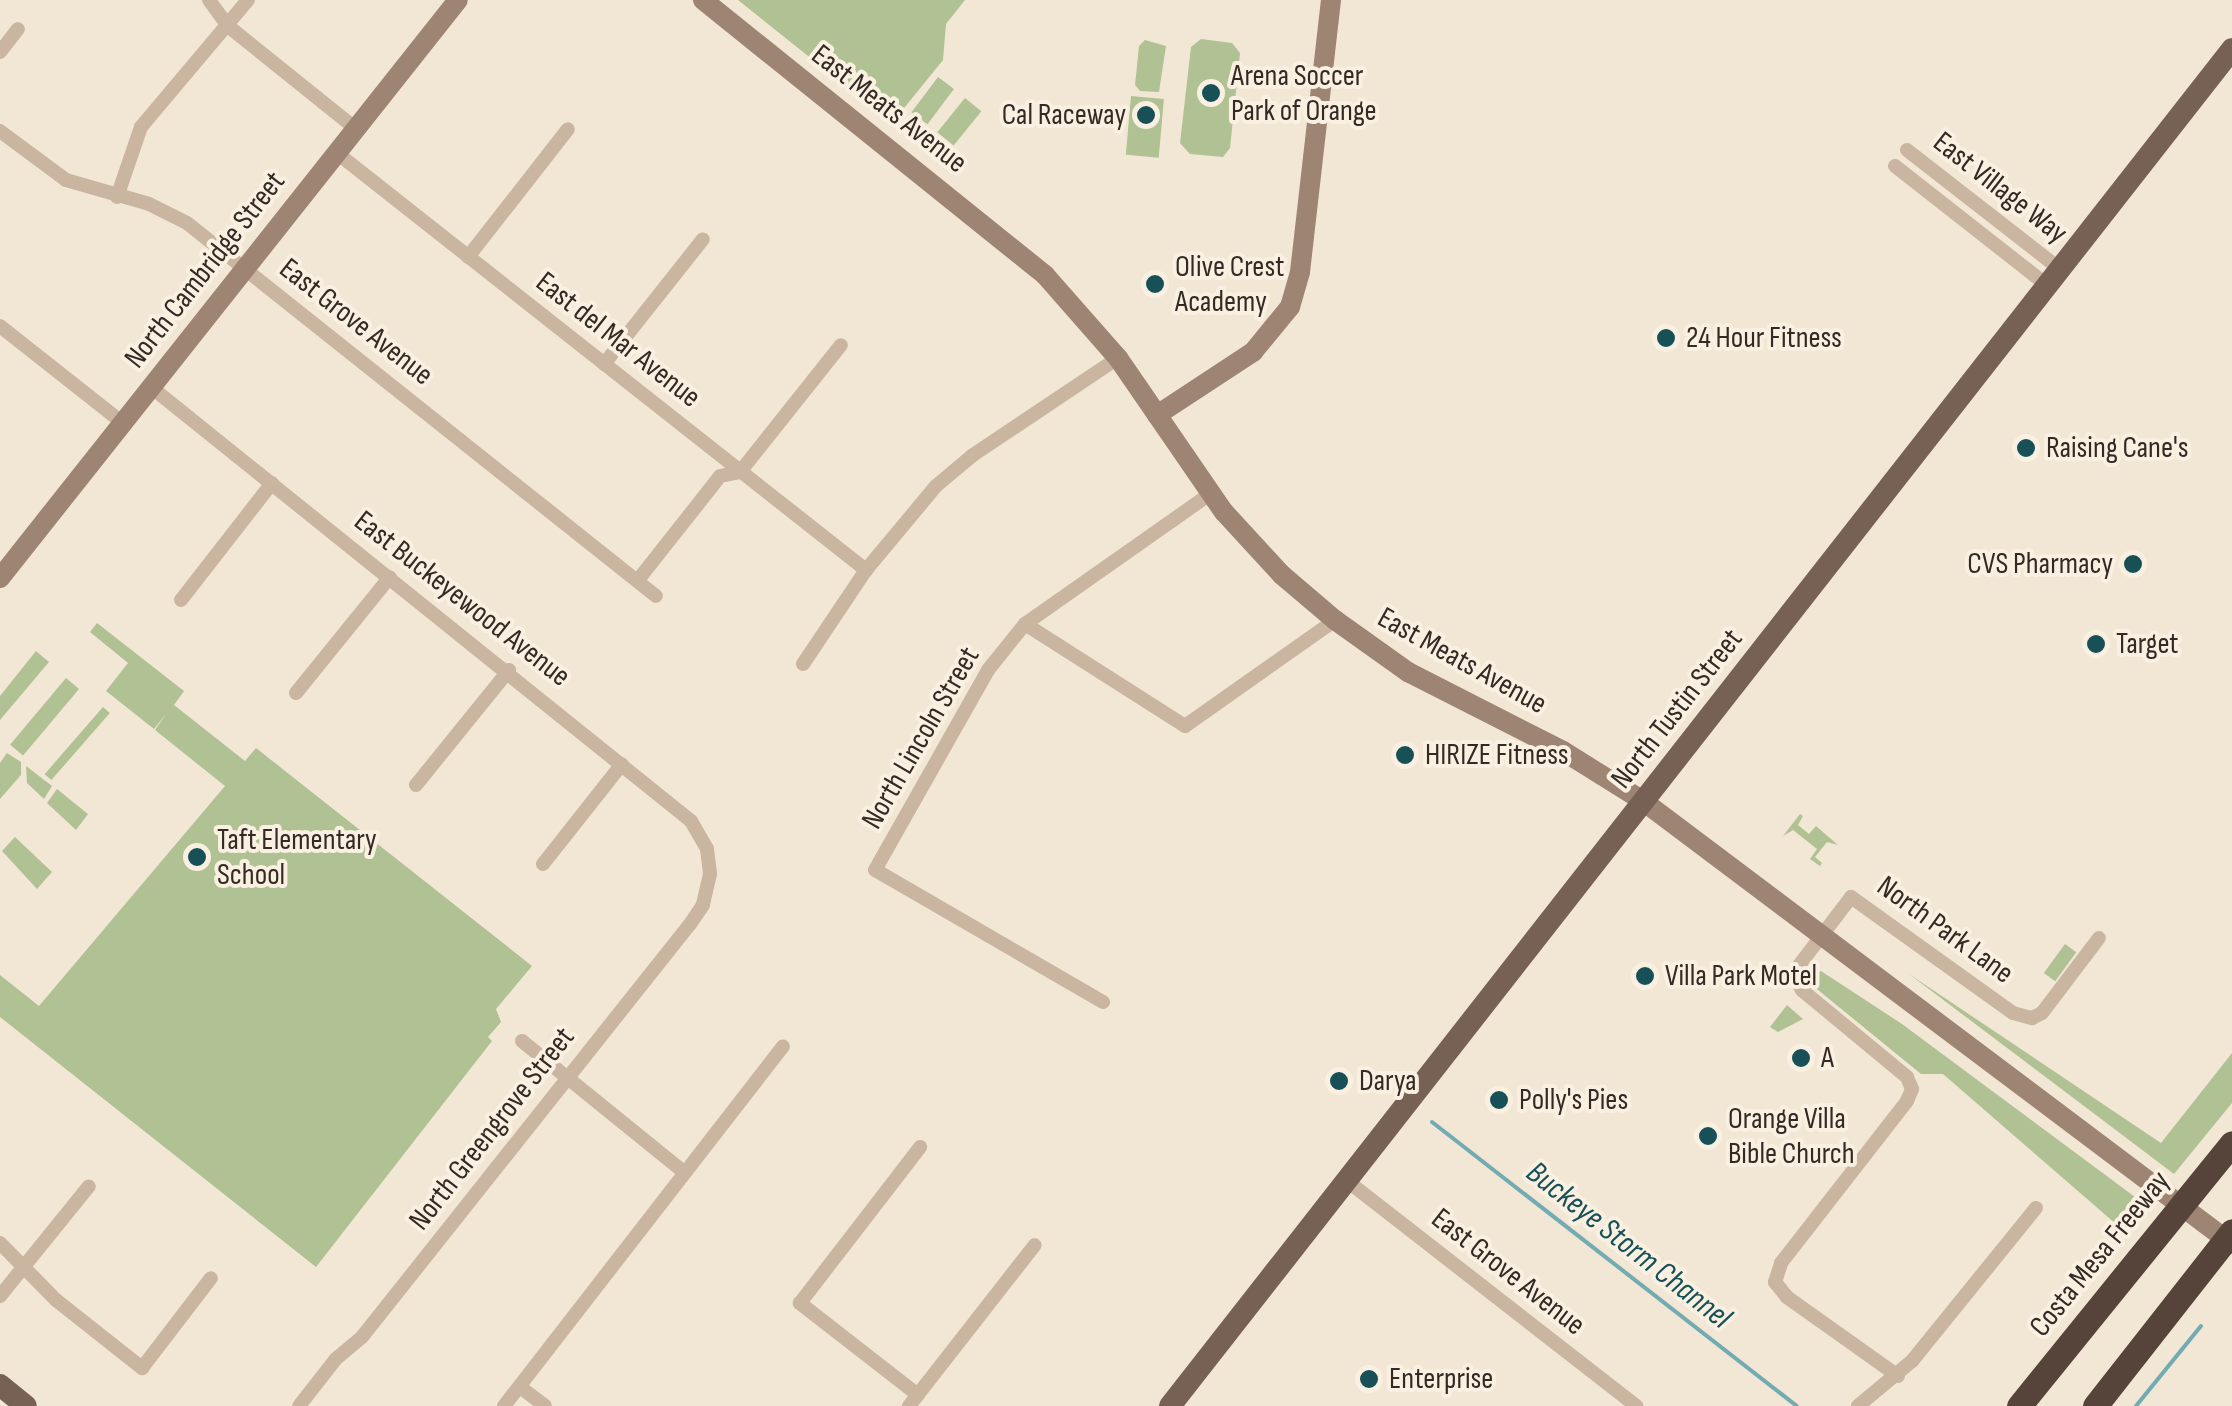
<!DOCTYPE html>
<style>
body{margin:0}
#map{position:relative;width:2232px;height:1406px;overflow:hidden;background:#f2e6d5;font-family:"Sofia Sans Condensed",sans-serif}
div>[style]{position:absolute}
.green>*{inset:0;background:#b0c294;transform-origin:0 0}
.stream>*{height:4px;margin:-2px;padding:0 2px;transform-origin:2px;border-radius:2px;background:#72abb1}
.street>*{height:14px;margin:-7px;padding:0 7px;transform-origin:7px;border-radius:7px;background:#cab6a0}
.secondary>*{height:20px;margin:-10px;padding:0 10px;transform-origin:10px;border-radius:10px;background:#9e8472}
.primary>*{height:22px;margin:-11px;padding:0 11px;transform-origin:11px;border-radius:11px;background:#776154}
.highway>*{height:25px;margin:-12.5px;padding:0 12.5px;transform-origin:12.5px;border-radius:12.5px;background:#56443a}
.dots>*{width:28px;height:28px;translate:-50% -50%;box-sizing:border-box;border:5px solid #faf0e1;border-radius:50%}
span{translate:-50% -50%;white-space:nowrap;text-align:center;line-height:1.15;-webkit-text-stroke:8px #faf0e1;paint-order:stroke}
.poi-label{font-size:30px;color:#342a24}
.left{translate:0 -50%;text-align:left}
.right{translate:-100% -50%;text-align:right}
.street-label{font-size:30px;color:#342a24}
.water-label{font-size:32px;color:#175057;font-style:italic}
</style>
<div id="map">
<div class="green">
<i style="clip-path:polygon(738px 0,965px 0,946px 24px,943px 60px,892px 123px)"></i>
<i style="clip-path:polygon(1201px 39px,1232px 43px,1240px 53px,1230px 148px,1223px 157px,1190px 154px,1180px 143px,1191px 47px)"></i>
<i style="clip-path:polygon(1145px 40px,1166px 46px,1159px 92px,1140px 91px,1135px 85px,1139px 46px)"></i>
<i style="left:938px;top:77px;width:20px;height:44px;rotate:37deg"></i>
<i style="left:1131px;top:96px;width:33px;height:59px;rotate:5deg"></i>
<i style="left:965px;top:98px;width:21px;height:44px;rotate:39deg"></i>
<i style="clip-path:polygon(97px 623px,184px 691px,174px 705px,245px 761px,256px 748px,532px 966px,496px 1009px,501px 1022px,488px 1037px,492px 1041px,316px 1267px,0 1017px,0 975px,39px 1006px,225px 786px,155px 730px,166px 714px,154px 729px,106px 691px,128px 663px,90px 632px)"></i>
<i style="clip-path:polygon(36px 651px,49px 662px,0 720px,0 696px)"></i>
<i style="left:66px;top:678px;width:17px;height:87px;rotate:40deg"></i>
<i style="left:103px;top:707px;width:9px;height:89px;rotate:41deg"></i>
<i style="clip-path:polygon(7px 753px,21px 762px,21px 775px,0 799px,0 763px)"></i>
<i style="clip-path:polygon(26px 766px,52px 786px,44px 799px,27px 783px)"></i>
<i style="clip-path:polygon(57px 789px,88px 814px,76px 830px,47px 803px)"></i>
<i style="clip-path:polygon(1800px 814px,1803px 816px,1798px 825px,1809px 834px,1816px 826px,1838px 845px,1827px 842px,1815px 857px,1822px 863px,1820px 866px,1810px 859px,1817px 849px,1793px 830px,1783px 836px)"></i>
<i style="clip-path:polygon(15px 837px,52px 872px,37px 889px,2px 851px)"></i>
<i style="left:2065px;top:944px;width:14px;height:36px;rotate:36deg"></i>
<i style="clip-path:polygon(1821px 971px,1902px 1024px,2135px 1197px,2120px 1217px,2129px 1225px,2124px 1231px,1943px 1074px,1921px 1074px,1812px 985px,1811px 975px)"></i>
<i style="clip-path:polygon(1909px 974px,2161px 1143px,2232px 1053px,2232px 1103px,2174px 1174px)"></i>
<i style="clip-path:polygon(1787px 1005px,1803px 1019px,1778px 1032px,1770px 1027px)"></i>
</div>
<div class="stream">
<i style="left:1432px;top:1122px;width:462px;rotate:37.9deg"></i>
<i style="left:2136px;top:1406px;width:103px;rotate:-50.9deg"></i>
</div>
<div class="street">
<i style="left:209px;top:0;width:32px;rotate:54deg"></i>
<i style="left:228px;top:26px;width:164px;rotate:38.8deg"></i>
<i style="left:0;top:52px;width:29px;rotate:-52deg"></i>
<i style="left:0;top:131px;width:82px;rotate:36.6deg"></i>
<i style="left:66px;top:180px;width:86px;rotate:16.1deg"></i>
<i style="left:149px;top:204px;width:42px;rotate:26.6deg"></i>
<i style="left:187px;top:223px;width:599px;rotate:38.5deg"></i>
<i style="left:1907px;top:150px;width:194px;rotate:37.9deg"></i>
<i style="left:337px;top:153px;width:674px;rotate:38.25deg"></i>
<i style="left:1895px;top:166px;width:193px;rotate:38.1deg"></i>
<i style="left:117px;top:197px;width:74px;rotate:-71.1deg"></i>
<i style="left:141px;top:127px;width:166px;rotate:-49.9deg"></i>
<i style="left:468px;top:257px;width:162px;rotate:-52deg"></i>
<i style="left:0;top:326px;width:157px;rotate:38.3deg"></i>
<i style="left:604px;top:364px;width:159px;rotate:-51.6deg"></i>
<i style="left:151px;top:387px;width:693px;rotate:38.79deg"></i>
<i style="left:691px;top:821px;width:32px;rotate:60deg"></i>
<i style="left:707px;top:849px;width:25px;rotate:83deg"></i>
<i style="left:710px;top:874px;width:32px;rotate:103deg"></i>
<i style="left:703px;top:905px;width:23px;rotate:124deg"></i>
<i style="left:690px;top:924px;width:527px;rotate:128.46deg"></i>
<i style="left:362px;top:1337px;width:35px;rotate:140deg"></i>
<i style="left:335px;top:1360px;width:58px;rotate:128deg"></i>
<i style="left:638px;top:580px;width:132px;rotate:-51.7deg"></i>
<i style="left:720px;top:476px;width:20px;rotate:-11deg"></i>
<i style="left:740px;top:472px;width:162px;rotate:-51.5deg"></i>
<i style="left:181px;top:600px;width:148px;rotate:-52.1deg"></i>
<i style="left:1025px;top:624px;width:190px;rotate:32.5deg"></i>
<i style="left:1185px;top:726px;width:184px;rotate:-35.2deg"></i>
<i style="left:803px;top:664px;width:113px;rotate:-56.2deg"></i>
<i style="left:866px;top:570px;width:109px;rotate:-50.2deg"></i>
<i style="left:936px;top:486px;width:48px;rotate:-40deg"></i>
<i style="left:973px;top:455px;width:174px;rotate:-33.8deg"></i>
<i style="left:296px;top:693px;width:149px;rotate:-51deg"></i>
<i style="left:416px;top:785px;width:148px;rotate:-51deg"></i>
<i style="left:543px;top:864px;width:127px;rotate:-51.7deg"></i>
<i style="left:1103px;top:1002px;width:263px;rotate:-149.9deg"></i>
<i style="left:875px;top:870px;width:230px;rotate:-60.5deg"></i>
<i style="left:988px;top:670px;width:59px;rotate:-51.2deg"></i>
<i style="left:1025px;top:624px;width:226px;rotate:-35.1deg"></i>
<i style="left:522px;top:1041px;width:208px;rotate:39deg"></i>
<i style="left:1346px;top:1180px;width:368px;rotate:37.9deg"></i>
<i style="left:0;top:1243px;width:80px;rotate:45.5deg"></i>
<i style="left:56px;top:1300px;width:110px;rotate:38.3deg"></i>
<i style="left:142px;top:1368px;width:113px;rotate:-52.5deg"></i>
<i style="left:0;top:1296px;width:141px;rotate:-51deg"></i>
<i style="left:1898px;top:1376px;width:136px;rotate:-144.6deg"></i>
<i style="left:1787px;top:1297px;width:19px;rotate:-129deg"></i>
<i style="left:1775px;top:1282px;width:20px;rotate:-72deg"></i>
<i style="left:1781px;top:1263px;width:205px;rotate:-52.1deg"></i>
<i style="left:1907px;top:1101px;width:13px;rotate:-67deg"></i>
<i style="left:1912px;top:1089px;width:13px;rotate:-113deg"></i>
<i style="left:1907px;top:1077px;width:136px;rotate:-140.4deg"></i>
<i style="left:1802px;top:990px;width:13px;rotate:-119deg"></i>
<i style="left:1796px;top:979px;width:11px;rotate:-85deg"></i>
<i style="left:1797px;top:968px;width:89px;rotate:-52.7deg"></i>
<i style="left:1851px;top:897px;width:199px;rotate:35.6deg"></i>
<i style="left:2013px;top:1013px;width:20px;rotate:15deg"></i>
<i style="left:2032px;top:1018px;width:11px;rotate:-27deg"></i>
<i style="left:2042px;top:1013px;width:94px;rotate:-52.8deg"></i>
<i style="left:520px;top:1387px;width:31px;rotate:37deg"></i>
<i style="left:918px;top:1395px;width:150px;rotate:-142.1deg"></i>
<i style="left:800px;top:1303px;width:197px;rotate:-52.4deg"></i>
<i style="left:504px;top:1406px;width:455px;rotate:-52.2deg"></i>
<i style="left:909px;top:1406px;width:204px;rotate:-52deg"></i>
<i style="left:1858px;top:1406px;width:70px;rotate:-39.8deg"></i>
<i style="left:1912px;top:1361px;width:197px;rotate:-51deg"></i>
</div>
<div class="secondary">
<i style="left:703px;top:0;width:439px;rotate:38.8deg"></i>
<i style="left:1045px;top:275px;width:111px;rotate:48.7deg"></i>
<i style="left:1118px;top:358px;width:187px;rotate:55.5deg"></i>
<i style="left:1224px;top:512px;width:86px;rotate:47.4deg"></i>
<i style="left:1282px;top:575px;width:70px;rotate:40.3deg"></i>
<i style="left:1335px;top:620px;width:90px;rotate:35.5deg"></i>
<i style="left:1408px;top:672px;width:174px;rotate:27deg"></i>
<i style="left:1563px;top:751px;width:94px;rotate:32deg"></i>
<i style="left:1643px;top:801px;width:737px;rotate:36.95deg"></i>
<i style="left:1157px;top:415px;width:115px;rotate:-33.3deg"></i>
<i style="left:1253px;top:352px;width:58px;rotate:-50.6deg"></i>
<i style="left:1290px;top:307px;width:36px;rotate:-74deg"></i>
<i style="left:1300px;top:272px;width:274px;rotate:-83.5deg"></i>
<i style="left:0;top:578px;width:737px;rotate:-51.61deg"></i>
</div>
<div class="primary">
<i style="left:0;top:1385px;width:33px;rotate:39deg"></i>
<i style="left:1170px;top:1406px;width:1723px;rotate:-51.95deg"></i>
</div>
<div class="highway">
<i style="left:2019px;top:1406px;width:338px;rotate:-51deg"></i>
<i style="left:2095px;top:1406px;width:222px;rotate:-51.9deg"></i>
</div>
<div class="dots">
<i style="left:1211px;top:93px;background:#175057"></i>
<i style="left:1146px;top:115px;background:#175057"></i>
<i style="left:1155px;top:284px;background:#175057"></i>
<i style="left:1666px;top:338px;background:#175057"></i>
<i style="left:2026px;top:448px;background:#175057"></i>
<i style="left:2133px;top:564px;background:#175057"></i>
<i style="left:2096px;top:644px;background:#175057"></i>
<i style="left:1405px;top:755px;background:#175057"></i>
<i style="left:197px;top:857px;background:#175057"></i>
<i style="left:1645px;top:976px;background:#175057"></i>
<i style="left:1801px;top:1058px;background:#175057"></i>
<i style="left:1339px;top:1081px;background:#175057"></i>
<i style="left:1499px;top:1100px;background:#175057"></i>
<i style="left:1708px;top:1136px;background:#175057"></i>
<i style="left:1369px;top:1379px;background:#175057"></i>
</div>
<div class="poi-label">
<span class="left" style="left:1231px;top:93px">Arena Soccer<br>Park of Orange</span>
<span class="right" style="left:1126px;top:115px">Cal Raceway</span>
<span class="left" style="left:1175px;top:284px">Olive Crest<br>Academy</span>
<span class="left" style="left:1686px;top:338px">24 Hour Fitness</span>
<span class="left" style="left:2046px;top:448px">Raising Cane's</span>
<span class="right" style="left:2113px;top:564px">CVS Pharmacy</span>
<span class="left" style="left:2116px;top:644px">Target</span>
<span class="left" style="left:1425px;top:755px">HIRIZE Fitness</span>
<span class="left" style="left:217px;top:857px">Taft Elementary<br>School</span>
<span class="left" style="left:1665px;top:976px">Villa Park Motel</span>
<span class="left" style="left:1821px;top:1058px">A</span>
<span class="left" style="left:1359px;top:1081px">Darya</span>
<span class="left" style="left:1519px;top:1100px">Polly's Pies</span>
<span class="left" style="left:1728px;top:1136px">Orange Villa<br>Bible Church</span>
<span class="left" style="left:1389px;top:1379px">Enterprise</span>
</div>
<div class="street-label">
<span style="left:889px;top:109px;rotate:38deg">East Meats Avenue</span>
<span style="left:2000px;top:188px;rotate:38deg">East Village Way</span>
<span style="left:205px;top:270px;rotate:-52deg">North Cambridge Street</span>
<span style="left:356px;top:322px;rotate:38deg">East Grove Avenue</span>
<span style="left:618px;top:340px;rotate:38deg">East del Mar Avenue</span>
<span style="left:462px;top:599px;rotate:38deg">East Buckeyewood Avenue</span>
<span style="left:1462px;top:661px;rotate:29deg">East Meats Avenue</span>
<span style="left:1677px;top:709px;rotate:-52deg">North Tustin Street</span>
<span style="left:921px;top:738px;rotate:-60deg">North Lincoln Street</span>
<span style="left:1945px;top:930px;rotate:36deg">North Park Lane</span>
<span style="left:492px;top:1129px;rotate:-52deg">North Greengrove Street</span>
<span style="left:2100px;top:1254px;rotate:-51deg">Costa Mesa Freeway</span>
<span style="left:1508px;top:1272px;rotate:38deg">East Grove Avenue</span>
</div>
<div class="water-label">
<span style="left:1628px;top:1246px;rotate:38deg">Buckeye Storm Channel</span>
</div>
</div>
